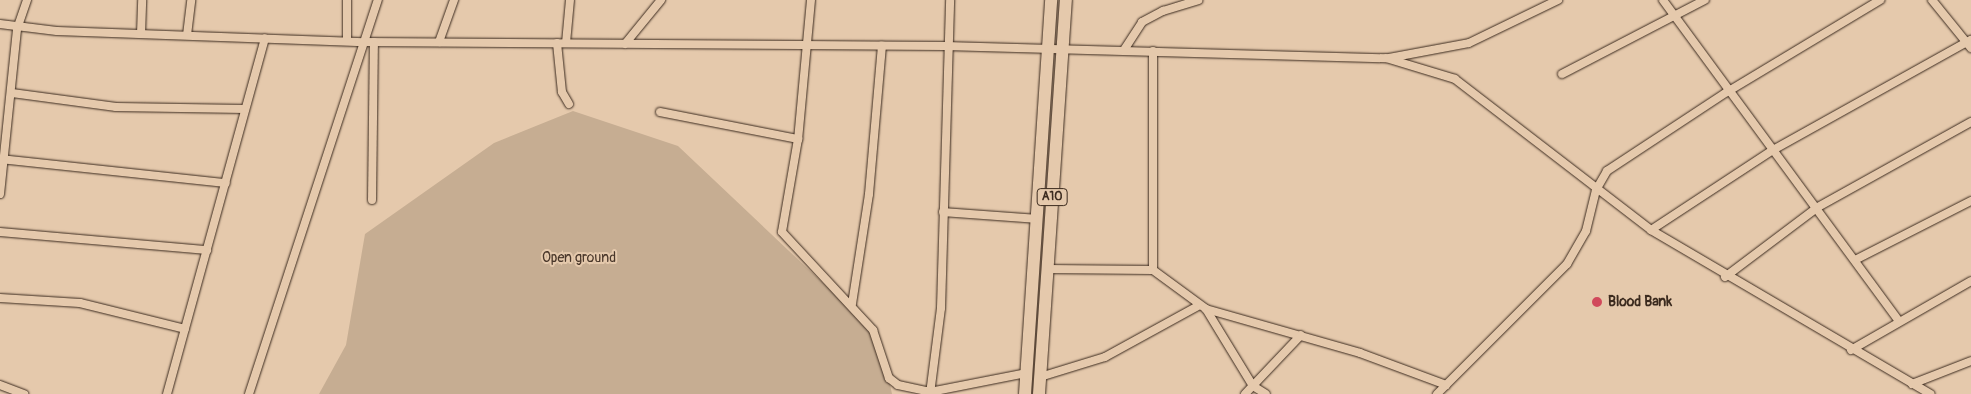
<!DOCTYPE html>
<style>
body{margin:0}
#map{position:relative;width:1971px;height:394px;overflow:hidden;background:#e5c9ac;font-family:Pangolin,sans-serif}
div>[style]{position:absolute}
.green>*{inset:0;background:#c6ad92}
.roads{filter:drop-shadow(0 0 1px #3b2a1e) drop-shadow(0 0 1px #3b2a1e)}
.minor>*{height:8px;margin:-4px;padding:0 4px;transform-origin:4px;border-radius:4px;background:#e5c9ac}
.trunk>*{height:12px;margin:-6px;padding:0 6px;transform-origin:6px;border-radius:6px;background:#e5c9ac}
.dots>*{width:14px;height:14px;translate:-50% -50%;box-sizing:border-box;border:2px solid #e5c9ac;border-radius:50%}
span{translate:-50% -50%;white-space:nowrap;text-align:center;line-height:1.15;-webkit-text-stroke:4px #e5c9ac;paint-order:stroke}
.shield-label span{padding:1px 4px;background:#e5c9ac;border:1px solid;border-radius:4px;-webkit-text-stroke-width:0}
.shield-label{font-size:12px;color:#3b2a1e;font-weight:700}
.park-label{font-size:14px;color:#49372a}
.poi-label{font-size:14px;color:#3b2a1e;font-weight:700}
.left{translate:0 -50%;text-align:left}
</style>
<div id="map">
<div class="green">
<i style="clip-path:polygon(573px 111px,678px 146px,880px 337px,892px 394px,319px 394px,346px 345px,365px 234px,494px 143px)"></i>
</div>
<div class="roads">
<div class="minor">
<i style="left:347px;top:0;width:41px;rotate:90deg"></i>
<i style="left:811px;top:0;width:140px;rotate:95.3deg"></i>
<i style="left:798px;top:139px;width:94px;rotate:99.8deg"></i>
<i style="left:782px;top:232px;width:134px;rotate:47.1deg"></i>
<i style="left:873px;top:330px;width:51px;rotate:71.6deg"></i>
<i style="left:889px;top:378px;width:11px;rotate:38deg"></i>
<i style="left:898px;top:385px;width:33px;rotate:12deg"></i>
<i style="left:930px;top:392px;width:99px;rotate:-11.1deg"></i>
<i style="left:1663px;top:0;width:397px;rotate:53.7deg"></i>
<i style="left:1932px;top:0;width:62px;rotate:50.9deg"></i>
<i style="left:0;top:24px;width:57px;rotate:7deg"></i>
<i style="left:57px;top:31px;width:307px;rotate:2.1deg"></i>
<i style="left:364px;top:42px;width:581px;rotate:0.39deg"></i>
<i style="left:945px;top:46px;width:441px;rotate:1.6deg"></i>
<i style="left:1386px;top:58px;width:72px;rotate:16.9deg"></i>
<i style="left:1455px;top:79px;width:247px;rotate:37.6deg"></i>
<i style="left:1651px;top:230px;width:324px;rotate:30.4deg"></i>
<i style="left:141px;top:34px;width:34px;rotate:-88deg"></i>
<i style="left:187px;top:35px;width:35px;rotate:-83deg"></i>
<i style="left:439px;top:42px;width:45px;rotate:-70.3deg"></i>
<i style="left:557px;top:43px;width:49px;rotate:84.2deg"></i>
<i style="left:562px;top:92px;width:14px;rotate:60deg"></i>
<i style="left:566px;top:43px;width:43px;rotate:-84.7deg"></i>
<i style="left:625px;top:44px;width:57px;rotate:-50.7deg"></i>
<i style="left:1124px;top:50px;width:33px;rotate:-57deg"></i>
<i style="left:1142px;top:22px;width:24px;rotate:-28deg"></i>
<i style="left:1163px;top:11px;width:37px;rotate:-17deg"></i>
<i style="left:1153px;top:51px;width:219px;rotate:90deg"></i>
<i style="left:1153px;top:270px;width:66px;rotate:36.3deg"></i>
<i style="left:1206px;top:309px;width:160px;rotate:15.9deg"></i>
<i style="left:1360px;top:353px;width:92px;rotate:20.4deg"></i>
<i style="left:1389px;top:58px;width:81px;rotate:-10.6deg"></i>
<i style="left:1469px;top:43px;width:99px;rotate:-25.8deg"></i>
<i style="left:1562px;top:74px;width:161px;rotate:-27.4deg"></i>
<i style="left:12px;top:93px;width:105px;rotate:7.7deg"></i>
<i style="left:116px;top:107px;width:129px;rotate:0.9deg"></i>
<i style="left:660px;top:112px;width:141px;rotate:11.1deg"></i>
<i style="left:0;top:159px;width:227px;rotate:6.1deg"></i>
<i style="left:0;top:194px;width:166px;rotate:-84.1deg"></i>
<i style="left:17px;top:29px;width:31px;rotate:-71deg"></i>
<i style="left:372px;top:200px;width:158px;rotate:-89.3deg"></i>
<i style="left:943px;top:212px;width:95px;rotate:4.2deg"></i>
<i style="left:1651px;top:230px;width:146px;rotate:-33.3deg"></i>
<i style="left:1773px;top:150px;width:227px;rotate:-29.1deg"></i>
<i style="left:0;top:232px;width:208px;rotate:5deg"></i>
<i style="left:1855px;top:260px;width:130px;rotate:-27deg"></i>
<i style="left:1047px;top:269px;width:106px;rotate:0.5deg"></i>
<i style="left:1725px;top:277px;width:116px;rotate:-37deg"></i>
<i style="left:1818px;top:207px;width:175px;rotate:-29.1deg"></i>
<i style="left:0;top:298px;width:80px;rotate:3.6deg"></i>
<i style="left:80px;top:303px;width:108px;rotate:13.9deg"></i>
<i style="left:852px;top:304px;width:111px;rotate:-81.2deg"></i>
<i style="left:869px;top:194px;width:149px;rotate:-85deg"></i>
<i style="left:1206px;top:309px;width:90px;rotate:58.6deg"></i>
<i style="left:1253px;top:386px;width:15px;rotate:32deg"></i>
<i style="left:1851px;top:350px;width:138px;rotate:-29.9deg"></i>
<i style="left:1040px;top:377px;width:68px;rotate:-17.1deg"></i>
<i style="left:1105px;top:357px;width:106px;rotate:-28.7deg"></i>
<i style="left:1912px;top:384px;width:63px;rotate:-21.3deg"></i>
<i style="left:0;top:385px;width:26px;rotate:21deg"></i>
<i style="left:167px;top:394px;width:369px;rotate:-74.6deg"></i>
<i style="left:249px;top:394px;width:415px;rotate:-71.9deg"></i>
<i style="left:930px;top:394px;width:87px;rotate:-82.7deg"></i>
<i style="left:941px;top:308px;width:308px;rotate:-88.3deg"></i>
<i style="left:1245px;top:394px;width:81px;rotate:-46.5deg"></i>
<i style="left:1437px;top:394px;width:184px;rotate:-45deg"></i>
<i style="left:1567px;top:264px;width:38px;rotate:-60deg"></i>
<i style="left:1586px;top:231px;width:42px;rotate:-76.3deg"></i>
<i style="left:1596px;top:190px;width:22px;rotate:-60deg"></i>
<i style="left:1607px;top:171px;width:144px;rotate:-33.4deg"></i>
<i style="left:1727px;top:92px;width:179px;rotate:-31deg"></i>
</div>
<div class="trunk">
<i style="left:1025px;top:394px;width:395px;rotate:-86.2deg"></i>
<i style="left:1039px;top:394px;width:395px;rotate:-86.1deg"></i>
</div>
</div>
<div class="dots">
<i style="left:1597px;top:302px;background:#d1495b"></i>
</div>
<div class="shield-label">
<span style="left:1052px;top:197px">A10</span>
</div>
<div class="park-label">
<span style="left:579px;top:258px">Open ground</span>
</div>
<div class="poi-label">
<span class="left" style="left:1608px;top:302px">Blood Bank</span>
</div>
</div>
